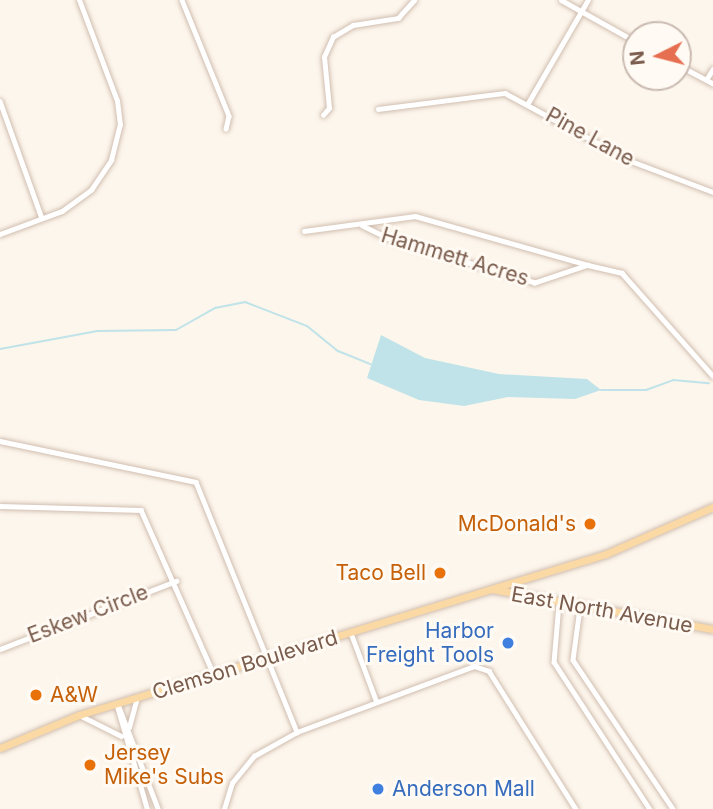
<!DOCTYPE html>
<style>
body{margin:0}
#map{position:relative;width:713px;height:809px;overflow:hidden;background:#fdf6ec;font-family:Inter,sans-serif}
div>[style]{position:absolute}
.water>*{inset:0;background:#bfe3e8}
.stream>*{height:2px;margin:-1px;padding:0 1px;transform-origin:1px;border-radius:1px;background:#bfe3e8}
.roads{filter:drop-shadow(0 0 2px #d1beb0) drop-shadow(0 0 2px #d1beb0)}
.minor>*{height:4.5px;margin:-2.25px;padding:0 2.25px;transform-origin:2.25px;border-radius:2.25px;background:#fff}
.tertiary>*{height:5px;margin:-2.5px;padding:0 2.5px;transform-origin:2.5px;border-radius:2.5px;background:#fff}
.primary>*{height:7px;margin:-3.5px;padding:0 3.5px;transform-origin:3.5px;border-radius:3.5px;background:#fbd9a5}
.dots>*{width:19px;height:19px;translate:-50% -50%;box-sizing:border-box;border:4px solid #fffaf3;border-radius:50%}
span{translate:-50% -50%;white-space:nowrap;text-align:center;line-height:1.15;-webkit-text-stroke:6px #fffaf3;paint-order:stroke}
.street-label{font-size:21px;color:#7a5c4d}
.food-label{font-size:21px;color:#c56008}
.right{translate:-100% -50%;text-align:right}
.left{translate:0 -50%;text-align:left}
.shop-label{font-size:21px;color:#366cbe}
.north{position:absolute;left:622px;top:21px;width:70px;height:70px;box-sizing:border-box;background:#fffaf3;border:2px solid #cabbb1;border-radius:50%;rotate:264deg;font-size:19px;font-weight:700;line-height:28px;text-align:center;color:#7a5c4d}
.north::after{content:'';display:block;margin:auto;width:24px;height:32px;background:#e76f51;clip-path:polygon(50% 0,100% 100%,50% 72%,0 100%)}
</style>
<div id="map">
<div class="water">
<i style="clip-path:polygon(381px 335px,425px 358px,499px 374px,587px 379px,601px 390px,575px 399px,508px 397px,464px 406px,419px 400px,367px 378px)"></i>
</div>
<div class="stream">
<i style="left:0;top:349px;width:99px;rotate:-10.5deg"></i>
<i style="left:97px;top:331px;width:79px;rotate:-0.7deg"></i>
<i style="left:176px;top:330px;width:45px;rotate:-29.4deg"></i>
<i style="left:215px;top:308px;width:31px;rotate:-11deg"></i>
<i style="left:245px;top:302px;width:66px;rotate:21.2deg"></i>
<i style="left:307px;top:326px;width:40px;rotate:39deg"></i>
<i style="left:338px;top:351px;width:35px;rotate:22deg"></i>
<i style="left:601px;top:390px;width:45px"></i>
<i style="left:646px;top:390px;width:29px;rotate:-20deg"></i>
<i style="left:673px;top:380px;width:36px;rotate:5deg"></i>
</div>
<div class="roads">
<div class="minor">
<i style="left:182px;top:0;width:125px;rotate:67.9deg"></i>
<i style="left:229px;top:116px;width:13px;rotate:103deg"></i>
<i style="left:706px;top:80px;width:13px;rotate:-58deg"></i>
<i style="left:0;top:101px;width:124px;rotate:70.3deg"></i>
<i style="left:528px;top:103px;width:119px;rotate:-59.8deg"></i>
<i style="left:378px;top:109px;width:128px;rotate:-7.2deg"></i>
<i style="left:505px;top:93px;width:143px;rotate:28.4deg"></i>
<i style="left:631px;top:161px;width:88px;rotate:20.7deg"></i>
<i style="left:323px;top:115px;width:9px;rotate:-49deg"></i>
<i style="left:329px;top:108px;width:51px;rotate:-95.6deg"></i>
<i style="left:324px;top:57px;width:22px;rotate:-66deg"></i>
<i style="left:333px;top:37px;width:23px;rotate:-31deg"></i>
<i style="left:353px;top:25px;width:46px;rotate:-8.8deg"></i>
<i style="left:398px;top:18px;width:24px;rotate:-48deg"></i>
<i style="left:304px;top:231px;width:112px;rotate:-7.7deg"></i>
<i style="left:415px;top:216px;width:180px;rotate:15.8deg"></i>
<i style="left:588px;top:265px;width:56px;rotate:161.2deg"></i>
<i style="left:535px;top:283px;width:150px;rotate:-163.4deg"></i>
<i style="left:391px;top:240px;width:32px;rotate:-154deg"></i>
<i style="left:0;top:234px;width:66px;rotate:-20.4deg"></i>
<i style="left:62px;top:211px;width:36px;rotate:-36deg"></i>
<i style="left:91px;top:190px;width:36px;rotate:-56deg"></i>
<i style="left:111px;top:160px;width:36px;rotate:-76deg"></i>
<i style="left:120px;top:125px;width:24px;rotate:-97deg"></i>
<i style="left:117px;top:101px;width:108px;rotate:-110.6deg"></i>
<i style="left:588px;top:265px;width:35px;rotate:13deg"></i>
<i style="left:622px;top:273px;width:137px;rotate:48.5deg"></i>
<i style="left:0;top:441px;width:200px;rotate:11.8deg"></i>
<i style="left:196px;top:482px;width:270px;rotate:68deg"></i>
<i style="left:0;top:506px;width:141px;rotate:1.6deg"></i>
<i style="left:141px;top:510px;width:180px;rotate:66.1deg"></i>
<i style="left:559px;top:604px;width:58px;rotate:94.9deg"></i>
<i style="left:554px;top:662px;width:176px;rotate:56.9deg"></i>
<i style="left:580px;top:608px;width:52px;rotate:97.7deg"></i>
<i style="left:573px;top:660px;width:179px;rotate:56.1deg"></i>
<i style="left:351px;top:633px;width:72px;rotate:69.5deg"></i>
<i style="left:0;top:649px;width:189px;rotate:-21.1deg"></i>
<i style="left:224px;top:809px;width:27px;rotate:-73deg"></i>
<i style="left:232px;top:783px;width:35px;rotate:-51deg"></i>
<i style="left:254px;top:756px;width:49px;rotate:-29.2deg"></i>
<i style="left:297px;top:732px;width:189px;rotate:-20.4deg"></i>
<i style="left:474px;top:666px;width:16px;rotate:18deg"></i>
<i style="left:489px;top:671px;width:163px;rotate:57.8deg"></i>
</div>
<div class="tertiary">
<i style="left:561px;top:0;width:86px;rotate:29.2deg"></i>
<i style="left:678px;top:65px;width:40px;rotate:28deg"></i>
<i style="left:117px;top:703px;width:114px;rotate:68.9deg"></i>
<i style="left:117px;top:706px;width:107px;rotate:73.8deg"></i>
<i style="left:79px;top:715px;width:47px;rotate:26.6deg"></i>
<i style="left:129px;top:727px;width:30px;rotate:-75deg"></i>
</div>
<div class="primary">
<i style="left:492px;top:589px;width:225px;rotate:10.3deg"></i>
<i style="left:0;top:748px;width:86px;rotate:-22.7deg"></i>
<i style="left:79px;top:715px;width:551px;rotate:-16.99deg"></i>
<i style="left:606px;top:554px;width:117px;rotate:-23.7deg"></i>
</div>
</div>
<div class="dots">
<i style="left:590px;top:524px;background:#e8710a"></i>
<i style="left:440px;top:573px;background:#e8710a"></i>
<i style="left:508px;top:643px;background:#3f7fe0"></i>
<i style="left:36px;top:695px;background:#e8710a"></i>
<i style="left:90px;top:765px;background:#e8710a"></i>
<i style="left:378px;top:789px;background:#3f7fe0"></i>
</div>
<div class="street-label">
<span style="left:590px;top:137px;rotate:29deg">Pine Lane</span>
<span style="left:455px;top:257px;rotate:17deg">Hammett Acres</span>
<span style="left:602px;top:610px;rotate:10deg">East North Avenue</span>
<span style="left:88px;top:614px;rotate:-21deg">Eskew Circle</span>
<span style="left:245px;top:665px;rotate:-17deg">Clemson Boulevard</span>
</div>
<div class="food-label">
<span class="right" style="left:576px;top:524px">McDonald's</span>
<span class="right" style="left:426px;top:573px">Taco Bell</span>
<span class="left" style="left:50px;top:695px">A&amp;W</span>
<span class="left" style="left:104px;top:765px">Jersey<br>Mike's Subs</span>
</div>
<div class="shop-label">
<span class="right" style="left:494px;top:643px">Harbor<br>Freight Tools</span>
<span class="left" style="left:392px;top:789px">Anderson Mall</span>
</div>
<div class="north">N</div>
</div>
